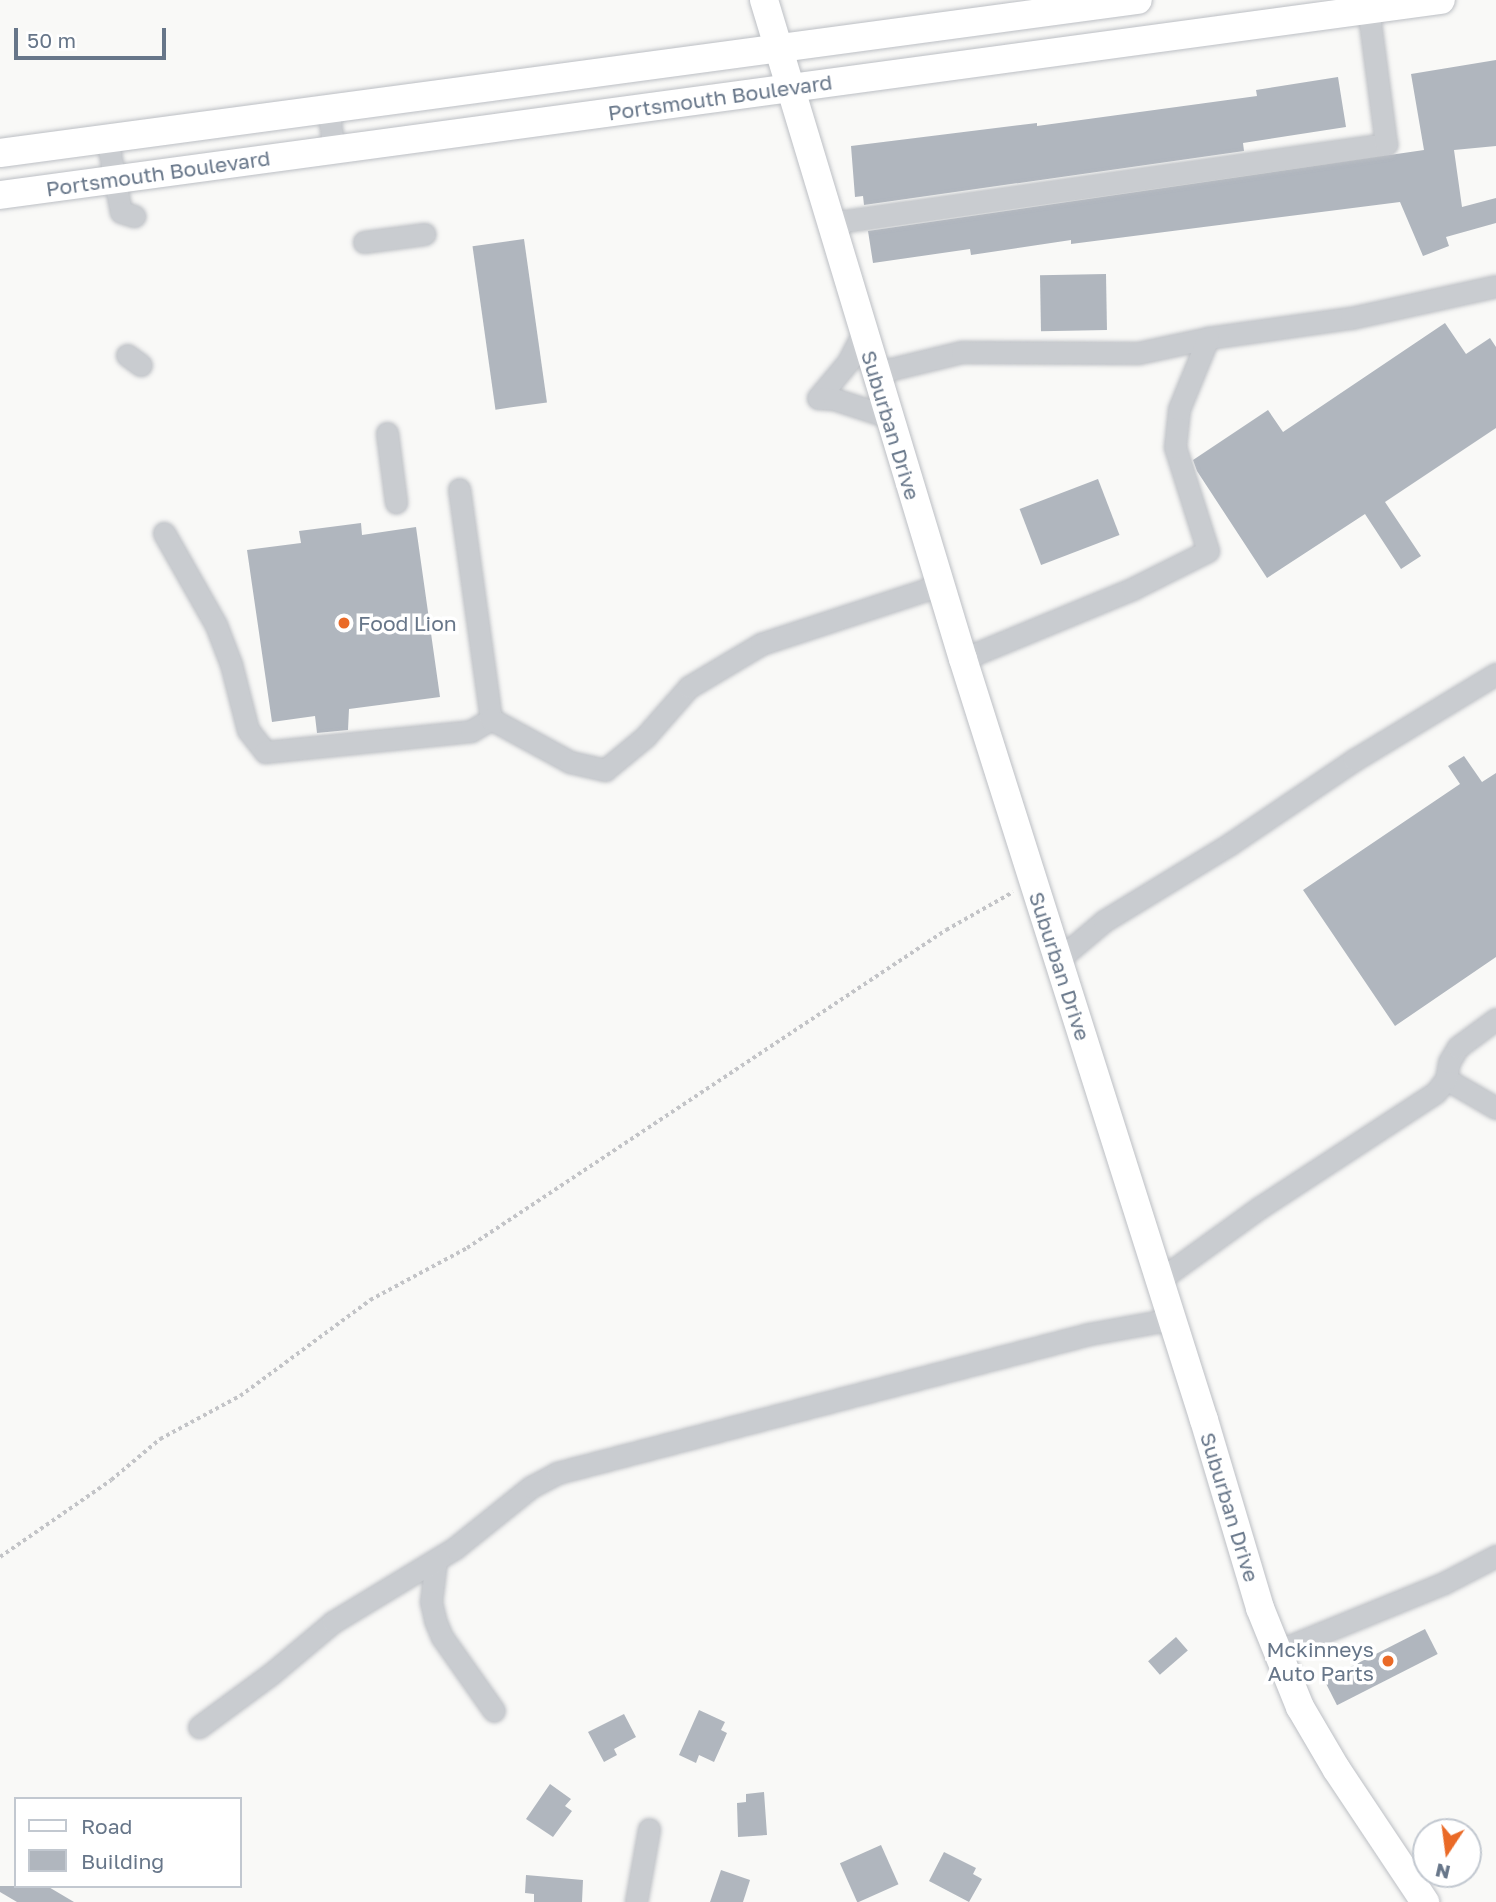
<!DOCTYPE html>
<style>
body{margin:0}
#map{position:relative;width:1496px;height:1902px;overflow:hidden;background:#f9f9f7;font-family:"Golos Text",sans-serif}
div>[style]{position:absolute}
.building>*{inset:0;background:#b0b6be;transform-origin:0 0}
.path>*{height:3.5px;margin-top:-1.75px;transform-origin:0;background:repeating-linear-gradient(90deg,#c3c4c7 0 3.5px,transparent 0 7px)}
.roads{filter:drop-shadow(0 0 2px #bcbfc4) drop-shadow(0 0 2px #bcbfc4)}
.minor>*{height:21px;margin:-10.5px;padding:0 10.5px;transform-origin:10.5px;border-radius:10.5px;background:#c9ccd0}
.major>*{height:28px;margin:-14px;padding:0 14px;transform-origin:14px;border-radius:14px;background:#fff}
.dots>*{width:19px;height:19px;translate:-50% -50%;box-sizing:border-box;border:4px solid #fff;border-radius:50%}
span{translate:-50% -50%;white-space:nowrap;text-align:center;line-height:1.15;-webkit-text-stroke:7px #fff;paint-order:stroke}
.street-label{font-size:21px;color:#677689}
.poi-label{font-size:21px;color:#677689}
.left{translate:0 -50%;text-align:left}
.right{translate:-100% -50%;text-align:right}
.legend{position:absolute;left:14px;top:1797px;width:228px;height:91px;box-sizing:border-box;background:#fff;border:2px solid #c2c8d0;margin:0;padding:9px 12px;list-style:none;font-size:21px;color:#677689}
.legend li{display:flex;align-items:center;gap:14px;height:35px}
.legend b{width:35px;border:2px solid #c2c8d0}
.north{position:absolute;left:1412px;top:1818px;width:70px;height:70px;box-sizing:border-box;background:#fff;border:2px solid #c2c8d0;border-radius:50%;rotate:193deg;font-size:19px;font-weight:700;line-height:28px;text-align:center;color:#677689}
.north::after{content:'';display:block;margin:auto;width:24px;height:32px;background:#ea6a27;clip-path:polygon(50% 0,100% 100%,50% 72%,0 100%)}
.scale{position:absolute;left:14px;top:28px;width:152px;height:32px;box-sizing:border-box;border:4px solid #677689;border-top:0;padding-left:9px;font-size:21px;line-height:24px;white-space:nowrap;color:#677689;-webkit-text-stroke:5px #fff;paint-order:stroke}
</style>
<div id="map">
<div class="building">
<i style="clip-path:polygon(1496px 60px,1496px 146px,1454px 150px,1462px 207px,1496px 198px,1496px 223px,1446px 237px,1449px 246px,1423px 256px,1400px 202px,1071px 244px,1071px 240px,971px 255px,970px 249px,873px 263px,868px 231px,1424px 150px,1411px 74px)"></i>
<i style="clip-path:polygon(1338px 77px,1346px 127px,1243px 143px,1244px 151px,864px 205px,863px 196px,855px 197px,851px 146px,1037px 123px,1037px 126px,1257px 96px,1256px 90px)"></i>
<i style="left:524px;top:239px;width:165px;height:52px;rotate:82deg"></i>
<i style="left:1106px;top:274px;width:56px;height:66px;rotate:89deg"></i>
<i style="clip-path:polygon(1445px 323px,1466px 354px,1490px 338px,1496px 347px,1496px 428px,1385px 502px,1421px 556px,1401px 569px,1365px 514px,1267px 578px,1197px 471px,1193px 460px,1268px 410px,1283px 432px)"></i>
<i style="left:1098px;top:479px;width:60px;height:84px;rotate:69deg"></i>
<i style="clip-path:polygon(361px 523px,362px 535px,416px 527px,440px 697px,349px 709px,348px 730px,317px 733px,315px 716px,272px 722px,247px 550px,301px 543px,299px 531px)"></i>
<i style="clip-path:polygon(1464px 756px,1482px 782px,1496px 773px,1496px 957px,1395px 1026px,1303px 890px,1460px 784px,1448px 766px)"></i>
<i style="left:1425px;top:1629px;width:28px;height:113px;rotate:63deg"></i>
<i style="left:1176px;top:1637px;width:18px;height:37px;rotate:49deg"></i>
<i style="clip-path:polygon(699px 1710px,725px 1722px,721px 1730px,727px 1733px,714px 1762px,699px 1755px,696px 1763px,679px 1755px)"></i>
<i style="clip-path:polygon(624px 1714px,636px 1737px,614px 1749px,617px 1755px,604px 1762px,588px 1732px)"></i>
<i style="clip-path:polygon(550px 1784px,571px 1799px,565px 1806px,572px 1811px,553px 1837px,526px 1819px)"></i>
<i style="clip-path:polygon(764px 1792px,767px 1835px,738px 1837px,737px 1803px,746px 1802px,746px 1794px)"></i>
<i style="left:881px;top:1845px;width:43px;height:45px;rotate:66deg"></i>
<i style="clip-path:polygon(944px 1852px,976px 1868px,973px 1874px,982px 1879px,969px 1902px,929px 1881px)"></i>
<i style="clip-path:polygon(721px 1870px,750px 1880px,743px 1902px,710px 1902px)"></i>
<i style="clip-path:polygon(526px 1875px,583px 1880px,582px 1902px,534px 1902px,534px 1894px,525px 1893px)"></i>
<i style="clip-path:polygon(0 1886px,47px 1886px,74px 1902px,17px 1902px,0 1892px)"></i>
</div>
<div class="path">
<i style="left:0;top:1557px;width:135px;rotate:-34.7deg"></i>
<i style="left:111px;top:1480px;width:64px;rotate:-39.9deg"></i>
<i style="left:160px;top:1439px;width:91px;rotate:-28.3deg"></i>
<i style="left:240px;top:1396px;width:162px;rotate:-36.4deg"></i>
<i style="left:370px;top:1300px;width:110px;rotate:-28.2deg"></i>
<i style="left:467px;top:1248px;width:575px;rotate:-33.58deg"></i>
<i style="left:946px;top:930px;width:77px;rotate:-29.6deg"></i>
</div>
<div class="roads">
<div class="minor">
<i style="left:328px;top:108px;width:42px;rotate:81.9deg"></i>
<i style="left:107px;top:138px;width:75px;rotate:79.3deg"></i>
<i style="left:121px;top:212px;width:14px;rotate:17deg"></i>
<i style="left:831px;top:223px;width:561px;rotate:-8.1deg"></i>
<i style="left:1386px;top:144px;width:145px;rotate:-97.5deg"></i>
<i style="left:364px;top:242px;width:61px;rotate:-7.6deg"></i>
<i style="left:127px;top:355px;width:17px;rotate:36deg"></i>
<i style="left:875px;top:373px;width:89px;rotate:-13.6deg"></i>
<i style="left:962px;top:352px;width:176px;rotate:0.3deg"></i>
<i style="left:1138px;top:353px;width:72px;rotate:-12.1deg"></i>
<i style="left:1208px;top:338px;width:144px;rotate:-8deg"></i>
<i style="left:1351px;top:318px;width:148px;rotate:-12.4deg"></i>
<i style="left:818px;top:398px;width:47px;rotate:-50.2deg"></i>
<i style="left:848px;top:362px;width:33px;rotate:-63deg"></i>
<i style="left:818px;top:398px;width:16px;rotate:4deg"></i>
<i style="left:834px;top:399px;width:58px;rotate:18.1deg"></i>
<i style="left:387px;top:433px;width:70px;rotate:82.6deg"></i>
<i style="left:164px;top:533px;width:106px;rotate:60.5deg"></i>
<i style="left:216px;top:625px;width:42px;rotate:69deg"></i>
<i style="left:231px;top:664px;width:68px;rotate:75.6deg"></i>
<i style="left:248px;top:730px;width:28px;rotate:52deg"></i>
<i style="left:265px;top:752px;width:207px;rotate:-5.8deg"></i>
<i style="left:471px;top:731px;width:23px;rotate:-31deg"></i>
<i style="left:491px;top:719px;width:232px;rotate:-97.9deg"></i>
<i style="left:963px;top:659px;width:183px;rotate:-22.5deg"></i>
<i style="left:1132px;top:589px;width:85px;rotate:-26.6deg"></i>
<i style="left:1208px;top:551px;width:109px;rotate:-107.6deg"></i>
<i style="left:1175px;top:447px;width:38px;rotate:-84deg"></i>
<i style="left:1179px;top:409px;width:77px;rotate:-67.8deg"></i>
<i style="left:491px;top:719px;width:90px;rotate:28.6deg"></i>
<i style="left:570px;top:762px;width:36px;rotate:13deg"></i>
<i style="left:605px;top:770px;width:52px;rotate:-39.5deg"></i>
<i style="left:645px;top:737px;width:67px;rotate:-48.7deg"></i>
<i style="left:689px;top:687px;width:84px;rotate:-30.8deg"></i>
<i style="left:761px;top:644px;width:188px;rotate:-18.2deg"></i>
<i style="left:1059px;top:959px;width:59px;rotate:-40.2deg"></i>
<i style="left:1104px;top:921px;width:148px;rotate:-31.4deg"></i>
<i style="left:1230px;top:844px;width:150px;rotate:-34.1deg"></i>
<i style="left:1354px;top:760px;width:166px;rotate:-31.2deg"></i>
<i style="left:1446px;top:1079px;width:58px;rotate:30.1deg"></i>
<i style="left:1159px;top:1280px;width:123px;rotate:-35.8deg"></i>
<i style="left:1259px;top:1208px;width:212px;rotate:-33.2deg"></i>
<i style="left:1436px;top:1092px;width:16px;rotate:-52deg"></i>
<i style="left:1446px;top:1079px;width:17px;rotate:-80deg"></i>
<i style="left:1449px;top:1062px;width:17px;rotate:-59deg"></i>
<i style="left:1458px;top:1047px;width:47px;rotate:-36.4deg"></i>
<i style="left:436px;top:1560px;width:42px;rotate:96.8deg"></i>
<i style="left:431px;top:1602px;width:18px;rotate:77deg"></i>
<i style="left:435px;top:1620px;width:18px;rotate:68deg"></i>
<i style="left:442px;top:1637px;width:90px;rotate:54.9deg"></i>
<i style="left:1275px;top:1652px;width:183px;rotate:-22.2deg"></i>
<i style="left:1444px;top:1583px;width:59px;rotate:-27.4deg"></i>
<i style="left:199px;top:1727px;width:89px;rotate:-36.4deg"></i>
<i style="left:271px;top:1674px;width:81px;rotate:-40deg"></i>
<i style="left:333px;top:1622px;width:143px;rotate:-31.2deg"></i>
<i style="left:455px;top:1548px;width:97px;rotate:-38.8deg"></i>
<i style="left:531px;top:1487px;width:30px;rotate:-28deg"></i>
<i style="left:557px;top:1473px;width:550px;rotate:-14.64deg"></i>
<i style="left:1089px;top:1334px;width:84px;rotate:-10.2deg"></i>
<i style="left:636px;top:1902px;width:74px;rotate:-79.9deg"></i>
</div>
<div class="major">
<i style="left:764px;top:0;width:688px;rotate:73.2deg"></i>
<i style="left:963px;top:659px;width:798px;rotate:72.43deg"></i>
<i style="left:1204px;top:1420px;width:196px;rotate:73.4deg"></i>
<i style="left:1260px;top:1608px;width:107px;rotate:68deg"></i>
<i style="left:1300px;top:1707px;width:73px;rotate:59.6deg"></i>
<i style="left:1337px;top:1770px;width:159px;rotate:56.3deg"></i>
<i style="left:0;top:153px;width:1148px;rotate:-7.66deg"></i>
<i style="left:0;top:195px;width:1454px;rotate:-7.71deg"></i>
</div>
</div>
<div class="dots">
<i style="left:344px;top:623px;background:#ea6a27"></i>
<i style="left:1388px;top:1661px;background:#ea6a27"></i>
</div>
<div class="street-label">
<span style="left:720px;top:97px;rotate:-8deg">Portsmouth Boulevard</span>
<span style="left:158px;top:173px;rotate:-8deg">Portsmouth Boulevard</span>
<span style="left:891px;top:425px;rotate:73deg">Suburban Drive</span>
<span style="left:1060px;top:966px;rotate:72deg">Suburban Drive</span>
<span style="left:1230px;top:1507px;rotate:73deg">Suburban Drive</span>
</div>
<div class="poi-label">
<span class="left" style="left:358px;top:623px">Food Lion</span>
<span class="right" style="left:1374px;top:1661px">Mckinneys<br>Auto Parts</span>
</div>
<ul class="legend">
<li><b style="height:9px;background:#fff"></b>Road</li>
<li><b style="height:19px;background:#b0b6be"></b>Building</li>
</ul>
<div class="north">N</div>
<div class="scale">50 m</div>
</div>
